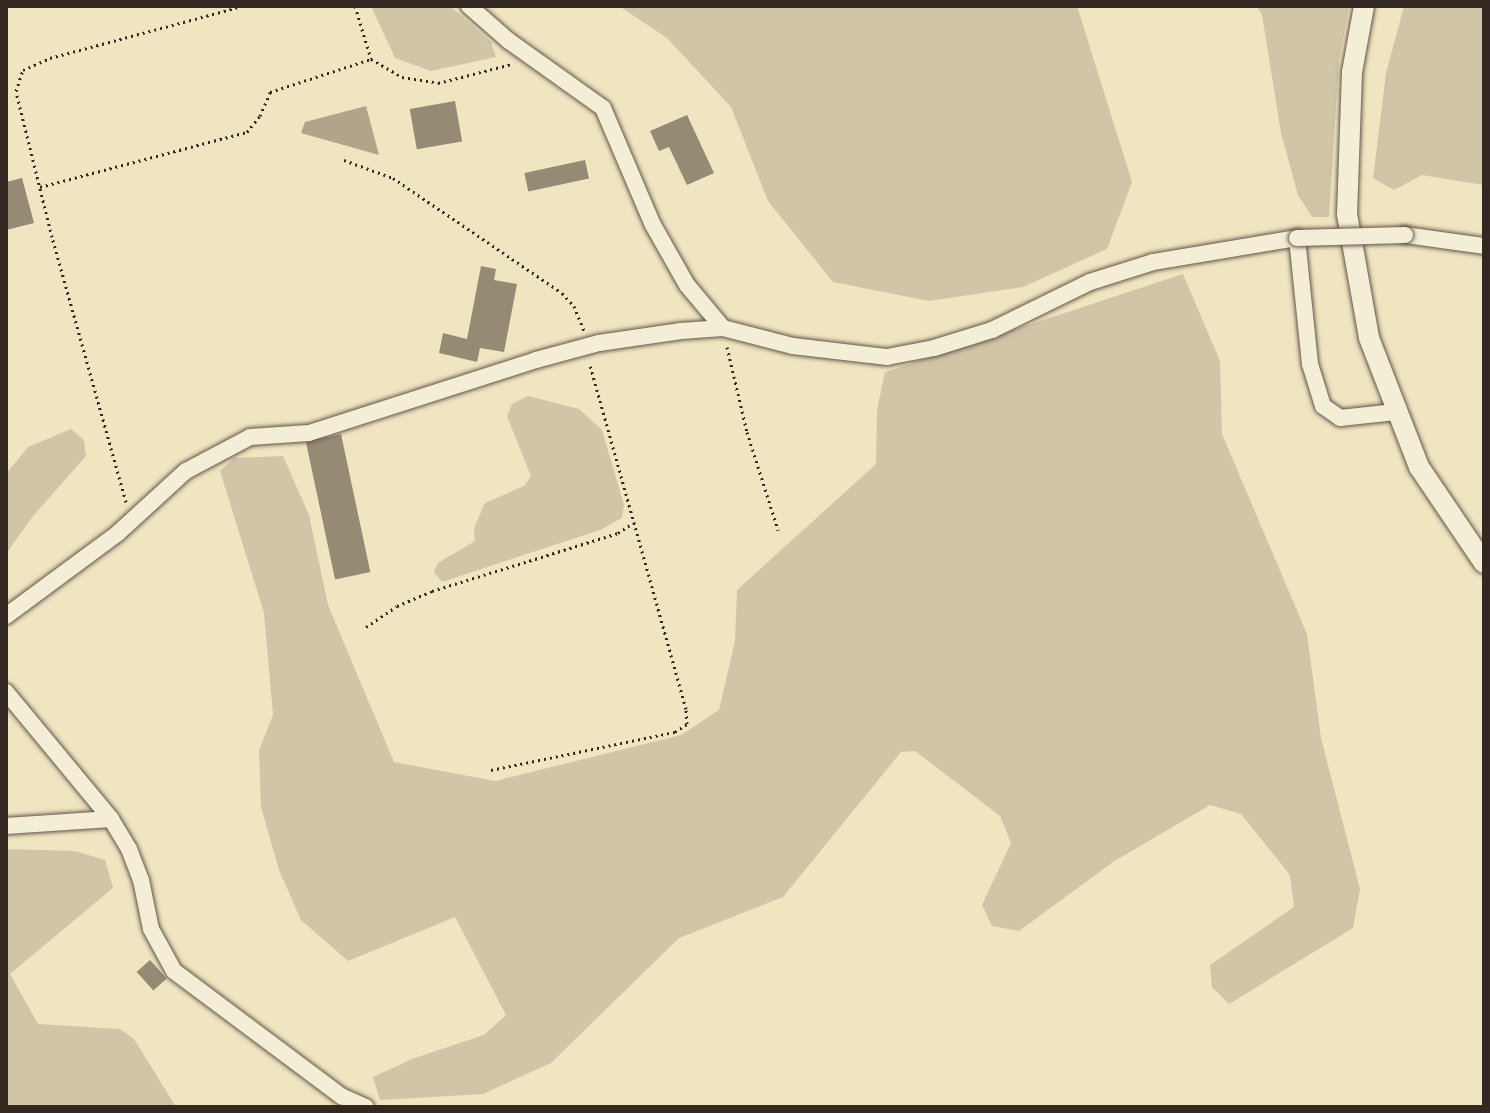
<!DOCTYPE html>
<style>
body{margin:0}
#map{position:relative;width:1490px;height:1113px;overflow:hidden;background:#f0e5c1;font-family:Alegreya,serif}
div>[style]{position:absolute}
.green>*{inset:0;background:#d0c5a6}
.water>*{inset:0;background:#b0a48b}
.building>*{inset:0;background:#958a74;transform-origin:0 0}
.path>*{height:3px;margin-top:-1.5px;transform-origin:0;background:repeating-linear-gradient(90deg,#332721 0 2px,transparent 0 6px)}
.roads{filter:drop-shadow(0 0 2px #625649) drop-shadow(0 0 2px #625649)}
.minor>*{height:16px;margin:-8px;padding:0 8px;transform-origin:8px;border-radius:8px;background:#f5eed7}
.tertiary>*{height:20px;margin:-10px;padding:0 10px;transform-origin:10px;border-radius:10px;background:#f5eed7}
.bridges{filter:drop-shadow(0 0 2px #625649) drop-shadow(0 0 2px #625649)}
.minor-bridge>*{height:16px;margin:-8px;padding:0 8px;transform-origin:8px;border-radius:8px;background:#f5eed7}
span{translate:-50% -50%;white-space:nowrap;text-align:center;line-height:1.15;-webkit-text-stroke:6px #f5eed7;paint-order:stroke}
.frame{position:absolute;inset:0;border:8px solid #332721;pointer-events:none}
</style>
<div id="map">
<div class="green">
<i style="clip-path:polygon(371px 6px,450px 6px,491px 42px,496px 57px,431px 71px,395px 58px)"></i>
<i style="clip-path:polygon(619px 6px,1077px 6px,1132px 182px,1107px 249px,1023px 287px,929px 301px,833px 282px,768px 201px,731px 107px,667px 38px)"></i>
<i style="clip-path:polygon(1257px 6px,1349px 6px,1339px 61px,1329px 217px,1312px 217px,1298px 195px,1281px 133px,1262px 15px)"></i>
<i style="clip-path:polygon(1404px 6px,1484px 6px,1484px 185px,1422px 175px,1394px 190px,1373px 178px,1386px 73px)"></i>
<i style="clip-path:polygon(1183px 274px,1220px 361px,1222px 434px,1307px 634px,1321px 738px,1360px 889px,1353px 928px,1229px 1004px,1212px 987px,1210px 965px,1294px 907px,1290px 875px,1241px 814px,1210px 805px,1113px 862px,1019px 931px,992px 926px,982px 905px,1011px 843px,1000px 816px,915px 751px,901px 752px,783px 897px,679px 938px,551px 1063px,483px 1094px,380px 1100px,373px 1077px,412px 1059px,484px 1035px,506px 1015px,455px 917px,348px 961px,301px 920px,279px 870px,261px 807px,259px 750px,273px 715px,264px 613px,220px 471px,234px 458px,283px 456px,309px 515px,328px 605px,394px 762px,495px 781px,681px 735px,719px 710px,735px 641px,737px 590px,876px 464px,877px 410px,885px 372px)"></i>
<i style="clip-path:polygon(528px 396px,579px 409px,602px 430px,624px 505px,622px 518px,600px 530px,442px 582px,434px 572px,438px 563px,475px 541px,474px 528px,485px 503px,524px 486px,531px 476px,507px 416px,512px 404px)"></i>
<i style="clip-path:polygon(71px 429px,84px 440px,86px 456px,33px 516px,6px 554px,6px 474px,28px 447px)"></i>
<i style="clip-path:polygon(6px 849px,75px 851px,105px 860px,113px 888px,10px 974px,38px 1024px,120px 1029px,134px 1039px,176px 1107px,6px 1107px)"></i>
</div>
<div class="water">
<i style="clip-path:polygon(366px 106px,379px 155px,301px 133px,305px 122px)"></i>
</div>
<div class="building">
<i style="left:455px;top:101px;width:41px;height:46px;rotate:80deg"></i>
<i style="clip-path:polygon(687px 115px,714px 173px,687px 185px,669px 147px,659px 151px,650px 131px)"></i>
<i style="left:585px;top:160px;width:19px;height:62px;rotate:78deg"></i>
<i style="clip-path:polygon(22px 178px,34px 223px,6px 230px,6px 182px)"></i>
<i style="clip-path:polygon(481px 266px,496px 269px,494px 280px,517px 284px,504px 352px,480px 348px,477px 362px,439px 353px,443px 333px,467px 339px)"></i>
<i style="left:341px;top:434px;width:141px;height:36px;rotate:78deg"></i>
<i style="left:150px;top:960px;width:25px;height:18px;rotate:48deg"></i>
</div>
<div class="path">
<i style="left:355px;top:6px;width:55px;rotate:73.2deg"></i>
<i style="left:371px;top:59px;width:36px;rotate:30deg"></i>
<i style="left:402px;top:77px;width:36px;rotate:9deg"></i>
<i style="left:438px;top:83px;width:76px;rotate:-14.4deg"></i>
<i style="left:344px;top:160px;width:52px;rotate:20.2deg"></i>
<i style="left:393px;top:178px;width:204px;rotate:34.2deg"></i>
<i style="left:562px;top:293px;width:18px;rotate:47deg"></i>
<i style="left:574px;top:306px;width:27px;rotate:68deg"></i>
<i style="left:40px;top:187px;width:214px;rotate:-14.9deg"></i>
<i style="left:247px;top:132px;width:21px;rotate:-51deg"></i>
<i style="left:260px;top:116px;width:26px;rotate:-67deg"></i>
<i style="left:270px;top:92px;width:106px;rotate:-18.1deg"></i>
<i style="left:727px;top:347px;width:87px;rotate:76.8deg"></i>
<i style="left:747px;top:432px;width:103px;rotate:72.4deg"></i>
<i style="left:126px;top:502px;width:275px;rotate:-105.6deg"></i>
<i style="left:52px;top:237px;width:150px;rotate:-103.9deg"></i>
<i style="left:16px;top:91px;width:22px;rotate:-72deg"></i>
<i style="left:23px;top:70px;width:30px;rotate:-24deg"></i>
<i style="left:50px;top:58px;width:200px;rotate:-15.1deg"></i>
<i style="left:366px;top:627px;width:37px;rotate:-34deg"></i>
<i style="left:397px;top:606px;width:38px;rotate:-23deg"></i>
<i style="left:432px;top:591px;width:195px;rotate:-17.3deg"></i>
<i style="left:618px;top:533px;width:18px;rotate:-34deg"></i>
<i style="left:491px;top:770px;width:188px;rotate:-11.7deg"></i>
<i style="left:675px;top:732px;width:14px;rotate:-34deg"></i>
<i style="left:687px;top:724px;width:15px;rotate:-94deg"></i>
<i style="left:686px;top:709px;width:357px;rotate:-105.6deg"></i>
</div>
<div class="roads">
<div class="minor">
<i style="left:469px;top:6px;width:53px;rotate:41.2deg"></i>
<i style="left:509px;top:41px;width:115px;rotate:35.5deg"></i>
<i style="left:603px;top:108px;width:127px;rotate:66.9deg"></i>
<i style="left:653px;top:225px;width:69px;rotate:60.5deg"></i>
<i style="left:687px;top:285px;width:56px;rotate:50.1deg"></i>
<i style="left:1405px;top:235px;width:80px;rotate:7.9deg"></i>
<i style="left:6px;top:616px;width:139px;rotate:-36.5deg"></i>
<i style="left:118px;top:533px;width:92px;rotate:-42.4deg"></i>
<i style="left:186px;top:471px;width:72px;rotate:-28deg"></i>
<i style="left:250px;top:437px;width:59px;rotate:-3.9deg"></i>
<i style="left:309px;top:433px;width:238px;rotate:-17.8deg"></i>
<i style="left:536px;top:360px;width:65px;rotate:-15.1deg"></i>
<i style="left:599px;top:343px;width:83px;rotate:-8.3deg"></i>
<i style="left:681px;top:331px;width:42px;rotate:-4.1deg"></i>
<i style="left:723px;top:328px;width:72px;rotate:14.4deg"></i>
<i style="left:793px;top:346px;width:95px;rotate:6.7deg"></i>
<i style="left:887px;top:357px;width:48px;rotate:-10.8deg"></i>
<i style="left:934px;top:348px;width:61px;rotate:-17.2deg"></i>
<i style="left:992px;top:330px;width:109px;rotate:-26.1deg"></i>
<i style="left:1090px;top:282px;width:66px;rotate:-17.6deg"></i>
<i style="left:1153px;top:262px;width:146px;rotate:-9.5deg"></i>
<i style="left:1297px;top:238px;width:127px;rotate:84.1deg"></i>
<i style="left:1310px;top:364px;width:44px;rotate:72.8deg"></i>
<i style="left:1323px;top:406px;width:21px;rotate:35deg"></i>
<i style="left:1340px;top:418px;width:56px;rotate:-6.1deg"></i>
<i style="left:6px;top:692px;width:165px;rotate:50.4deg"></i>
<i style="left:111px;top:819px;width:35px;rotate:59deg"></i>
<i style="left:129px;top:849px;width:33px;rotate:69deg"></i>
<i style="left:141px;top:880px;width:50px;rotate:78.5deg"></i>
<i style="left:151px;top:929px;width:48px;rotate:61.3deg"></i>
<i style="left:174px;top:971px;width:209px;rotate:36.8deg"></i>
<i style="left:341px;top:1096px;width:27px;rotate:24deg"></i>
<i style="left:6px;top:826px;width:105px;rotate:-3.8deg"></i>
</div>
<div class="tertiary">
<i style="left:1364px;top:6px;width:67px;rotate:100.3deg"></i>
<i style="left:1352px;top:72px;width:142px;rotate:92deg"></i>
<i style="left:1347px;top:214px;width:126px;rotate:79.9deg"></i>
<i style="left:1369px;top:338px;width:138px;rotate:68.8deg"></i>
<i style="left:1419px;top:467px;width:116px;rotate:55.9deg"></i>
</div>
</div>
<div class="bridges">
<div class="minor-bridge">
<i style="left:1297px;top:238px;width:108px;rotate:-1.6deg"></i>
</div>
</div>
<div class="frame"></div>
</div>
